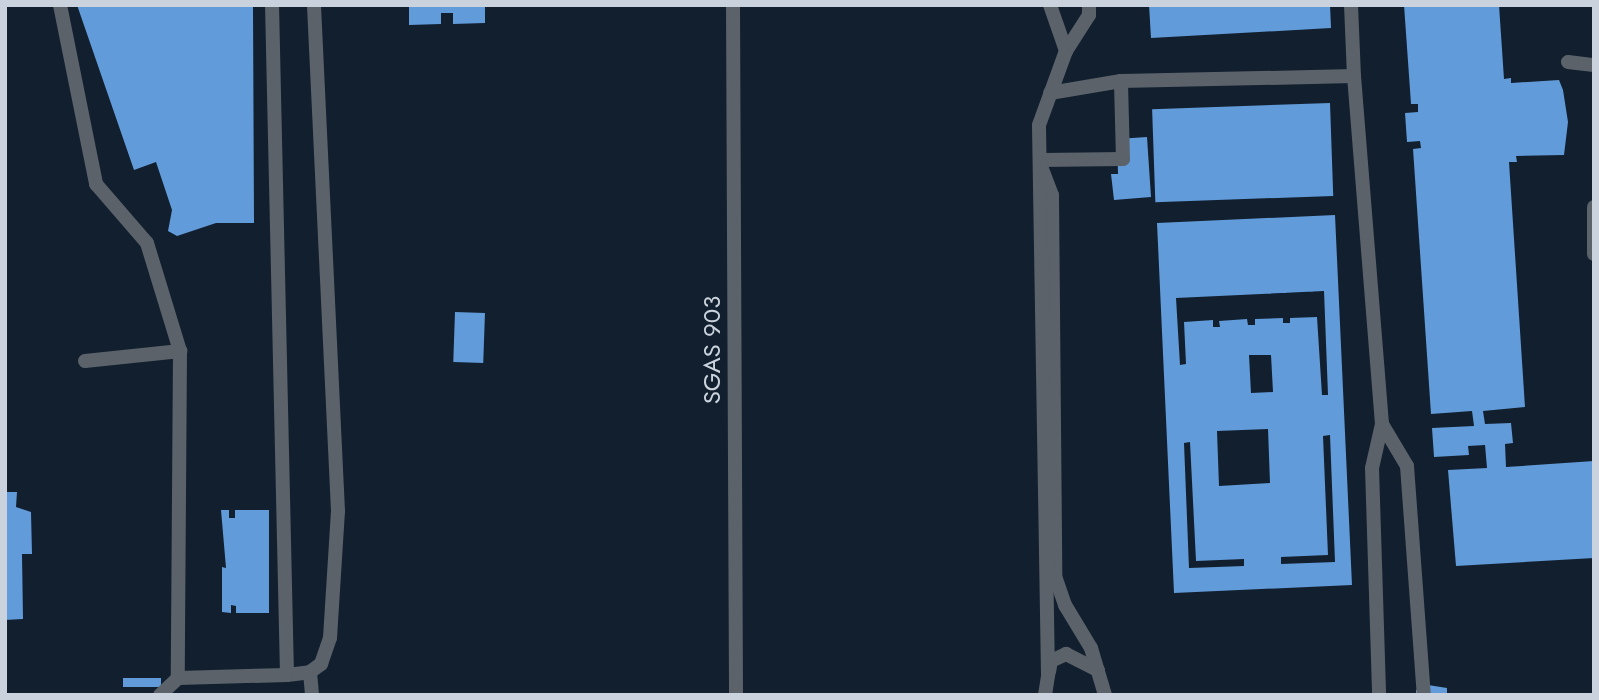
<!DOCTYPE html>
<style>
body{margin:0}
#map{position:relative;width:1599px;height:700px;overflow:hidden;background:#111f2e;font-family:Jost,sans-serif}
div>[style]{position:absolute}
.building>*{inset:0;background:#629bd9;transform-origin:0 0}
.service>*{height:14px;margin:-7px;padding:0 7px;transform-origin:7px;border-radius:7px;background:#5b626a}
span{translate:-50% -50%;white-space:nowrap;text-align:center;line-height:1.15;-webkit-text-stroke:7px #111f2e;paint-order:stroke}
.street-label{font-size:24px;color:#cad3dd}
.frame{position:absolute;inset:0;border:7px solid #cad3dd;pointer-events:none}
</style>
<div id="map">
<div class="building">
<i style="clip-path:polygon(77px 5px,253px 5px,254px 223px,216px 223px,177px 236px,168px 231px,172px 210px,156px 162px,134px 170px)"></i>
<i style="clip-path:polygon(409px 5px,485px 5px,485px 23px,453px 24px,453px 13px,441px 13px,441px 24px,409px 25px)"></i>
<i style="clip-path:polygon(1149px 5px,1330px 5px,1331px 28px,1151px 38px)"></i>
<i style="clip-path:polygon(1404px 5px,1499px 5px,1504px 79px,1511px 78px,1511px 83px,1559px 80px,1563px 90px,1568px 122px,1564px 155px,1516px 156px,1517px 162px,1509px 162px,1525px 407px,1483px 411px,1485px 424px,1511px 423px,1513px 443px,1505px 444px,1506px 467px,1594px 461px,1594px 558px,1456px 566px,1448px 470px,1487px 468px,1485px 445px,1468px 446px,1469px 455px,1434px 457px,1432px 428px,1474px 426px,1472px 411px,1431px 414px,1413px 149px,1421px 148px,1420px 141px,1407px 142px,1405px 113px,1418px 112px,1418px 104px,1411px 104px)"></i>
<i style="left:1330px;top:103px;width:93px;height:178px;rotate:88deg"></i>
<i style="clip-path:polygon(1147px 137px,1151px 197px,1114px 200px,1111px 174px,1118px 174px,1117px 139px)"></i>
<i style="clip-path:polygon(evenodd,1335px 215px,1352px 585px,1174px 593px,1157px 223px,1335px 215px,1324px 291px,1328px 395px,1322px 395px,1317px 317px,1290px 318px,1290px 323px,1283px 323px,1283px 318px,1255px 319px,1255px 325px,1248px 325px,1247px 319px,1219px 321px,1220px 327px,1213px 327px,1213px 320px,1184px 322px,1186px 364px,1180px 365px,1176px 298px,1324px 291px,1335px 215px,1249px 355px,1271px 355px,1273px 392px,1251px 393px,1249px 355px,1335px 215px,1268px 429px,1270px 483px,1219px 486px,1217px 431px,1268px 429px,1335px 215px,1330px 435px,1335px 562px,1281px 564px,1281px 557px,1328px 555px,1323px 436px,1330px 435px,1335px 215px,1190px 442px,1196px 561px,1244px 559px,1244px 566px,1189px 568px,1184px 443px,1190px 442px)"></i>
<i style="left:455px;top:312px;width:30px;height:50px;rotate:2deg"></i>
<i style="clip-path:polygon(5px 492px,17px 492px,16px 507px,31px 512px,32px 554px,22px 554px,23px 619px,5px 620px)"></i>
<i style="clip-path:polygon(221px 510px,229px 510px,229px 518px,235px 518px,235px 510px,269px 510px,269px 613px,236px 613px,236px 606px,231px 605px,231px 613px,222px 612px,222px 567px,226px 568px)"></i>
<i style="left:161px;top:678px;width:9px;height:38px;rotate:90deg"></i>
<i style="clip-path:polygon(1428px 685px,1447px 688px,1447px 695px,1416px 695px,1416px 690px)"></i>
</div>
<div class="service">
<i style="left:60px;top:5px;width:183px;rotate:78.6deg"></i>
<i style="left:96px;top:184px;width:78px;rotate:49.2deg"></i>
<i style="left:147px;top:243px;width:113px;rotate:73deg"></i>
<i style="left:180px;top:351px;width:327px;rotate:90.4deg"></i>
<i style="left:733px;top:5px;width:690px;rotate:89.75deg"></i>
<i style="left:1050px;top:5px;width:49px;rotate:70.8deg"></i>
<i style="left:1351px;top:5px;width:71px;rotate:87.6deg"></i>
<i style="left:1568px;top:62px;width:26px;rotate:7deg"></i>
<i style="left:1050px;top:93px;width:72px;rotate:-9.6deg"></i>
<i style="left:1041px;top:160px;width:82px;rotate:-0.7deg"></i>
<i style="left:1123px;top:159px;width:78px;rotate:-91.5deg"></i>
<i style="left:1121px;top:81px;width:233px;rotate:-1.2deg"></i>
<i style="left:1354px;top:76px;width:349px;rotate:85.4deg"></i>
<i style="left:1382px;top:424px;width:45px;rotate:102.8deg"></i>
<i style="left:1372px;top:468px;width:227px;rotate:88.2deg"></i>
<i style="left:1042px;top:169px;width:28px;rotate:69deg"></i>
<i style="left:1052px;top:195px;width:381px;rotate:89.5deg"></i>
<i style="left:1055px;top:576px;width:31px;rotate:71deg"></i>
<i style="left:1065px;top:605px;width:50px;rotate:58.8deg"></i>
<i style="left:1091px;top:648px;width:49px;rotate:73.4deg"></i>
<i style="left:1594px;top:207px;width:47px;rotate:90deg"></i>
<i style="left:85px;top:361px;width:96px;rotate:-6deg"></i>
<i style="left:1382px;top:424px;width:49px;rotate:59.2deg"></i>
<i style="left:1407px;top:466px;width:230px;rotate:85.8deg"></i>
<i style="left:310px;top:672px;width:23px;rotate:85deg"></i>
<i style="left:1049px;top:672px;width:11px;rotate:-80deg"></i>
<i style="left:1051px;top:661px;width:17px;rotate:-25deg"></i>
<i style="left:1066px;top:654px;width:36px;rotate:27deg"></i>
<i style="left:287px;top:675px;width:23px;rotate:-7deg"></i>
<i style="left:310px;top:672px;width:14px;rotate:-36deg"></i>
<i style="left:321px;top:664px;width:28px;rotate:-71deg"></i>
<i style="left:330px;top:638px;width:127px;rotate:-86.4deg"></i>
<i style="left:338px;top:511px;width:507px;rotate:-92.72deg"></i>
<i style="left:160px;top:695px;width:25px;rotate:-43deg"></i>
<i style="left:178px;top:678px;width:109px;rotate:-1.6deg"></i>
<i style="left:287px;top:675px;width:670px;rotate:-91.28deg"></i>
<i style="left:1045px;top:695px;width:20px;rotate:-81deg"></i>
<i style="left:1048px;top:675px;width:550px;rotate:-90.94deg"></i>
<i style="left:1039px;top:125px;width:79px;rotate:-70deg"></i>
<i style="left:1066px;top:51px;width:43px;rotate:-57.4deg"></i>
<i style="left:1089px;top:15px;width:10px;rotate:-90deg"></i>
</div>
<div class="street-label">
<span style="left:712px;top:350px;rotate:-90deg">SGAS 903</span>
</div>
<div class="frame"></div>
</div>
